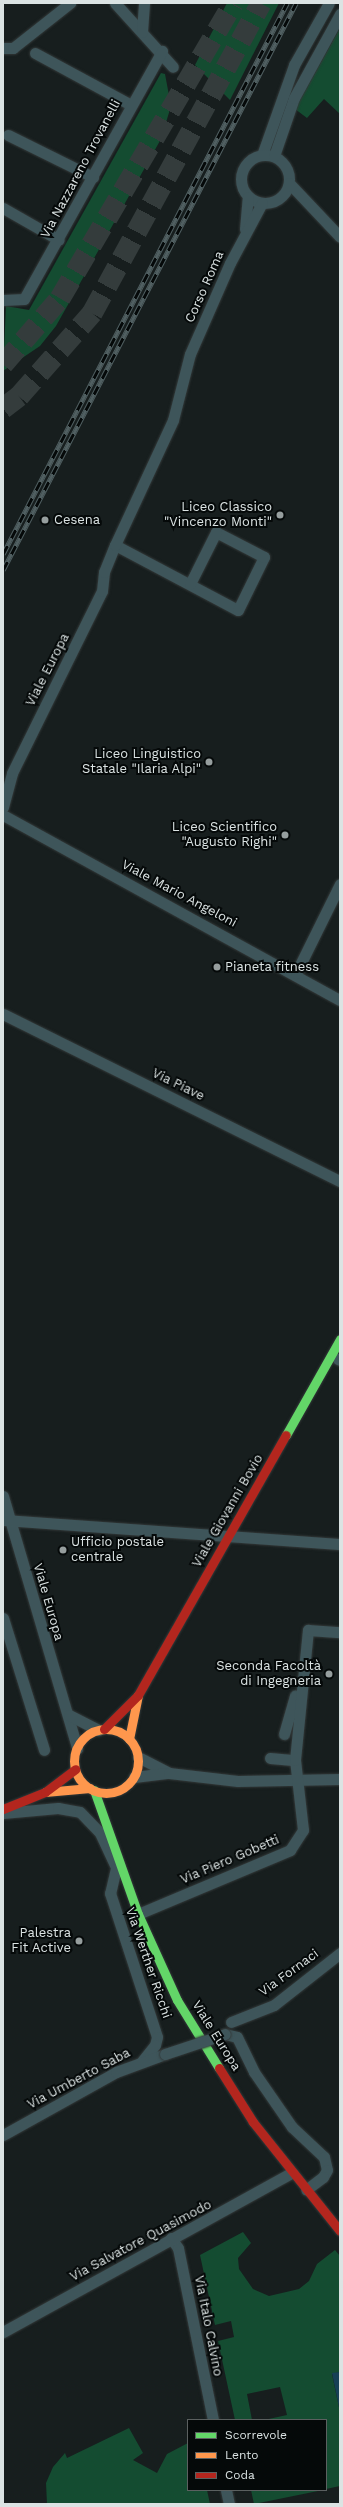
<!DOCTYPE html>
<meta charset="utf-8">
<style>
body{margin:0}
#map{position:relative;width:343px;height:2507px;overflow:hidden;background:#171e1e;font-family:"Work Sans",sans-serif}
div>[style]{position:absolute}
.green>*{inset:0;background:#144c31}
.water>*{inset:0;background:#164056}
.highway-tunnel>*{height:21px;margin-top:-10.5px;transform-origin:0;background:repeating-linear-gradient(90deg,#343c3c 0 21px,transparent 0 31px)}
.roads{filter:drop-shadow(0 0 1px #333939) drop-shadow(0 0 1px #333939)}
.street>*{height:11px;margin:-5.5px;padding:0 5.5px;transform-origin:5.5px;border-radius:5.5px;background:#3e555a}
.street>.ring{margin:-5.5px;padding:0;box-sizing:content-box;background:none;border:11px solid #3e555a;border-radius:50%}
.fast>*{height:9px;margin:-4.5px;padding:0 4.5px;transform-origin:4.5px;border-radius:4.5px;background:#63d668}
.slow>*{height:9px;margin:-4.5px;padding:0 4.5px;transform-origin:4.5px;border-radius:4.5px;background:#ff974d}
.slow>.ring{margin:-4.5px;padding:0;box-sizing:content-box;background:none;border:9px solid #ff974d;border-radius:50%}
.jam>*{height:9px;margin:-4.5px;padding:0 4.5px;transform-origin:4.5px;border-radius:4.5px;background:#b3261e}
.rail>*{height:4.5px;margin-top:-2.25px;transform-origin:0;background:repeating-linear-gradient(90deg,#050909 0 9px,#505f61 0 18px);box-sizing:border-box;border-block:1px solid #505f61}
.bridges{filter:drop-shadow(0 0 1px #333939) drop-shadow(0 0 1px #333939)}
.street-bridge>*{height:11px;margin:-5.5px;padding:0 5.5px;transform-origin:5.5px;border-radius:5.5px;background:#3e555a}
.dots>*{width:11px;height:11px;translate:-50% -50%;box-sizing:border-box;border:2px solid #050909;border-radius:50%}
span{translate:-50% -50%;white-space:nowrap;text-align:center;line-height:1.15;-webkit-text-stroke:4px #050909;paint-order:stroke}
.street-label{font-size:13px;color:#dbe3e3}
.poi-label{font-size:13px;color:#dbe3e3}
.right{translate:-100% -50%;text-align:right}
.left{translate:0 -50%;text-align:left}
.frame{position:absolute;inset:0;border:4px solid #dbe3e3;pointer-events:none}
.legend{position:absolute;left:187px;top:2419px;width:140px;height:72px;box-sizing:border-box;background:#050909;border:1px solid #5b6060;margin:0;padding:5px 7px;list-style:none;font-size:12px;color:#dbe3e3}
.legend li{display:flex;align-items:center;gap:8px;height:20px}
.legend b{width:20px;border:1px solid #5b6060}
</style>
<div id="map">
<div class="green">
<i style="clip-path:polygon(227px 3px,279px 3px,230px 100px,195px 65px)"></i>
<i style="clip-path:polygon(340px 28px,340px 114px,324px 99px,307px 118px,295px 109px)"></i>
<i style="clip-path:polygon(161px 73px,165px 74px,171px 106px,161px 139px,56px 326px,40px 346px,3px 371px,6px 306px,29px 310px)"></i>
<i style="clip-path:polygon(243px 2232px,251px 2243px,238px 2258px,239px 2269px,253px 2289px,269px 2296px,299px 2289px,309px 2281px,317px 2264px,335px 2250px,340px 2256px,340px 2372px,332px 2374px,340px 2412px,340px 2486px,326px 2489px,326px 2420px,264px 2420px,287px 2415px,280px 2387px,247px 2394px,252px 2420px,235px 2420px,218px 2341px,234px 2337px,231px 2321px,215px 2325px,200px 2255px)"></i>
<i style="clip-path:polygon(129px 2428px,143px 2453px,133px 2460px,157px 2473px,167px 2454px,188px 2443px,188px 2490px,207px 2490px,210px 2504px,47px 2504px,46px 2483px,53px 2467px,65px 2453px,67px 2458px)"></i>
<i style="clip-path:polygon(251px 2490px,323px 2490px,254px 2504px)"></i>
</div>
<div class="water">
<i style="clip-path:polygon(340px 2372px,340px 2412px,332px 2373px)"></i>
</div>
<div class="highway-tunnel">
<i style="left:3px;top:364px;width:87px;rotate:-49.2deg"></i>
<i style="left:60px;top:298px;width:342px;rotate:-59.6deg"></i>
<i style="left:3px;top:408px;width:20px;rotate:-37deg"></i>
<i style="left:19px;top:396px;width:111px;rotate:-48.7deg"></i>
<i style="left:92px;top:313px;width:353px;rotate:-61.4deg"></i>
</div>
<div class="roads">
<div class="street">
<i style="left:115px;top:3px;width:86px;rotate:47.8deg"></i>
<i style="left:142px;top:32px;width:29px;rotate:-86deg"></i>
<i style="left:3px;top:48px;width:10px"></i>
<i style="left:13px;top:48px;width:73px;rotate:-38.3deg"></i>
<i style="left:35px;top:53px;width:109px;rotate:28.4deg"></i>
<i style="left:8px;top:135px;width:95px;rotate:26.3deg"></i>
<i style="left:262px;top:155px;width:96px;rotate:-70.4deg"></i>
<i style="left:294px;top:65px;width:71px;rotate:-60.6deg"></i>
<i class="ring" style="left:241px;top:155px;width:37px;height:37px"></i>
<i style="left:274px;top:156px;width:61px;rotate:-71deg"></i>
<i style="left:294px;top:98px;width:96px;rotate:-61.3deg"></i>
<i style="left:289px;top:183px;width:74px;rotate:46.6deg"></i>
<i style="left:3px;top:208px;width:64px;rotate:29.7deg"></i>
<i style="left:245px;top:229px;width:32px;rotate:-85deg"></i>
<i style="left:3px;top:300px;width:21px;rotate:-3deg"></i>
<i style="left:24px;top:299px;width:284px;rotate:-60.9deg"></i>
<i style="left:115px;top:545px;width:139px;rotate:27.9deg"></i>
<i style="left:238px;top:610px;width:59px;rotate:-63.9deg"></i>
<i style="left:264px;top:557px;width:54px;rotate:-152.5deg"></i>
<i style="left:216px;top:532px;width:58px;rotate:116.6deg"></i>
<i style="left:3px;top:807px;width:35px;rotate:-75deg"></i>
<i style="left:12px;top:773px;width:203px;rotate:-63.7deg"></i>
<i style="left:102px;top:591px;width:19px;rotate:-84deg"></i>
<i style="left:104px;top:572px;width:29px;rotate:-68deg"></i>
<i style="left:115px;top:545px;width:138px;rotate:-65.1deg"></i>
<i style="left:173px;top:420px;width:68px;rotate:-75.6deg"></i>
<i style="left:190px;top:354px;width:99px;rotate:-66.3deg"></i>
<i style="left:230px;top:263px;width:68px;rotate:-61.9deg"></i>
<i style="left:3px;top:815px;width:384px;rotate:28.8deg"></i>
<i style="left:296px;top:973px;width:99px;rotate:-63.7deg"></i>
<i style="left:3px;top:1014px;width:376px;rotate:26.4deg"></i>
<i style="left:338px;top:1359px;width:2px;rotate:27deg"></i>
<i style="left:3px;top:1496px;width:263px;rotate:73.6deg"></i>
<i style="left:3px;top:1520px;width:338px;rotate:4.1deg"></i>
<i style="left:3px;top:1618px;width:138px;rotate:72.7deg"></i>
<i style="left:69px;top:1715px;width:33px;rotate:27deg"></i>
<i style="left:284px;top:1734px;width:40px;rotate:-74deg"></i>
<i style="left:138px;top:1757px;width:35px;rotate:27deg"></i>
<i style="left:270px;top:1758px;width:25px;rotate:5deg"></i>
<i style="left:134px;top:1777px;width:35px;rotate:-7deg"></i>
<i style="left:169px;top:1773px;width:69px;rotate:6.6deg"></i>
<i style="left:238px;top:1781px;width:102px;rotate:-1.1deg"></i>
<i style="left:3px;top:1813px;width:55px;rotate:-5.2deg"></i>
<i style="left:58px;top:1808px;width:22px;rotate:10deg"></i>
<i style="left:80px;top:1812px;width:29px;rotate:46deg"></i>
<i style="left:100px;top:1833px;width:35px;rotate:65deg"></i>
<i style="left:116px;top:1868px;width:26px;rotate:103deg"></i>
<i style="left:110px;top:1893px;width:151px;rotate:71.9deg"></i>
<i style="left:157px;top:2037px;width:8px;rotate:104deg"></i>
<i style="left:155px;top:2045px;width:22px;rotate:129deg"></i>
<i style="left:136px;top:1910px;width:4px;rotate:63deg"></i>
<i style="left:138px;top:1914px;width:165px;rotate:-22.8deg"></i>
<i style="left:290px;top:1850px;width:24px;rotate:-57deg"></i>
<i style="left:303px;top:1830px;width:70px;rotate:-96.5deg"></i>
<i style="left:295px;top:1760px;width:131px;rotate:-84.3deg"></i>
<i style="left:308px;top:1630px;width:32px;rotate:4deg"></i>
<i style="left:231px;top:2022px;width:46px;rotate:-21.6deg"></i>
<i style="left:274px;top:2005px;width:84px;rotate:-38.2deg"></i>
<i style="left:225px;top:2034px;width:12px;rotate:14deg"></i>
<i style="left:237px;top:2037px;width:39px;rotate:64deg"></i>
<i style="left:254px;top:2072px;width:67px;rotate:55.4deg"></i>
<i style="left:292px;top:2127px;width:44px;rotate:43.2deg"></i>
<i style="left:324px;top:2157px;width:13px;rotate:77deg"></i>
<i style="left:327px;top:2170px;width:8px;rotate:120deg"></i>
<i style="left:323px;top:2177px;width:21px;rotate:143deg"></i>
<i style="left:3px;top:2135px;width:129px;rotate:-29.1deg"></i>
<i style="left:116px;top:2072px;width:52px;rotate:-20.2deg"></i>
<i style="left:171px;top:2238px;width:12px;rotate:55deg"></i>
<i style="left:178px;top:2248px;width:176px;rotate:78.5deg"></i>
<i style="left:3px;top:2332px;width:329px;rotate:-28.9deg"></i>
<i style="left:226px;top:2490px;width:14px;rotate:78deg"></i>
</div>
<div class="fast">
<i style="left:286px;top:1435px;width:110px;rotate:-60.6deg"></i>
<i style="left:94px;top:1790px;width:132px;rotate:70.5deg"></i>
<i style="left:138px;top:1914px;width:94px;rotate:65.6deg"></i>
<i style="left:177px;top:2000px;width:80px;rotate:58.3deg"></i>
</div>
<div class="slow">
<i class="ring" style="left:74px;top:1729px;width:55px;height:55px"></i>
<i style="left:129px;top:1739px;width:45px;rotate:-78.4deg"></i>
<i style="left:45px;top:1792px;width:45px;rotate:-5.1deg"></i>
</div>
<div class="jam">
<i style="left:104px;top:1729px;width:48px;rotate:-45deg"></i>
<i style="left:138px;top:1695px;width:299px;rotate:-60.4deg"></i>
<i style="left:3px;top:1809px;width:45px;rotate:-22deg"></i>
<i style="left:45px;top:1792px;width:38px;rotate:-37deg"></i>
<i style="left:219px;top:2068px;width:64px;rotate:57.8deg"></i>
<i style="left:253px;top:2122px;width:139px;rotate:51.4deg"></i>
</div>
</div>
<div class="rail">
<i style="left:3px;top:554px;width:620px;rotate:-62.73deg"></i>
<i style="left:3px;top:570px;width:638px;rotate:-62.67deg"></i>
</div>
<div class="bridges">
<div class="street-bridge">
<i style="left:165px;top:2054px;width:63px;rotate:-18.4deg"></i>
</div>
</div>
<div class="dots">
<i style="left:280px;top:515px;background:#969e9e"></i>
<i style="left:45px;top:520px;background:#969e9e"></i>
<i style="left:209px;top:762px;background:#969e9e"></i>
<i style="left:285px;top:835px;background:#969e9e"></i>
<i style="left:217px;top:967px;background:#969e9e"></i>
<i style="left:63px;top:1550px;background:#969e9e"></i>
<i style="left:329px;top:1674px;background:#969e9e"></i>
<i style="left:79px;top:1941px;background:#969e9e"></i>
</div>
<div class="street-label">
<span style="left:81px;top:169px;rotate:-62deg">Via Nazzareno Trovanelli</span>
<span style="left:205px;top:287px;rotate:-66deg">Corso Roma</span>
<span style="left:48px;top:670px;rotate:-63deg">Viale Europa</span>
<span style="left:179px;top:894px;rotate:28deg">Viale Mario Angeloni</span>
<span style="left:178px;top:1085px;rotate:26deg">Via Piave</span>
<span style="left:228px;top:1511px;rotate:-60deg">Viale Giovanni Bovio</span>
<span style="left:48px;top:1602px;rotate:74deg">Viale Europa</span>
<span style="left:230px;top:1860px;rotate:-23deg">Via Piero Gobetti</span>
<span style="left:148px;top:1963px;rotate:71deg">Via Werther Ricchi</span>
<span style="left:289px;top:1973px;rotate:-36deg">Via Fornaci</span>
<span style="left:216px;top:2036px;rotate:58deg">Viale Europa</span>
<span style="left:79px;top:2079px;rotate:-28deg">Via Umberto Saba</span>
<span style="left:141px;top:2241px;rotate:-28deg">Via Salvatore Quasimodo</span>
<span style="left:208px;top:2326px;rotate:79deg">Via Italo Calvino</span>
</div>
<div class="poi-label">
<span class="right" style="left:272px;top:515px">Liceo Classico<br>"Vincenzo Monti"</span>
<span class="left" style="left:54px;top:520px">Cesena</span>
<span class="right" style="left:201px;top:762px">Liceo Linguistico<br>Statale "Ilaria Alpi"</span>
<span class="right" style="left:277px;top:835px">Liceo Scientifico<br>"Augusto Righi"</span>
<span class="left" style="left:225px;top:967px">Pianeta fitness</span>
<span class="left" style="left:71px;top:1550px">Ufficio postale<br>centrale</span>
<span class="right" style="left:321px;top:1674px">Seconda Facoltà<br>di Ingegneria</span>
<span class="right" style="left:71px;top:1941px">Palestra<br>Fit Active</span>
</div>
<div class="frame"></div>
<ul class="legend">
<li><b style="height:5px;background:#63d668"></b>Scorrevole</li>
<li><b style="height:5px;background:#ff974d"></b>Lento</li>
<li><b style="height:5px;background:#b3261e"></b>Coda</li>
</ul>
</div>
